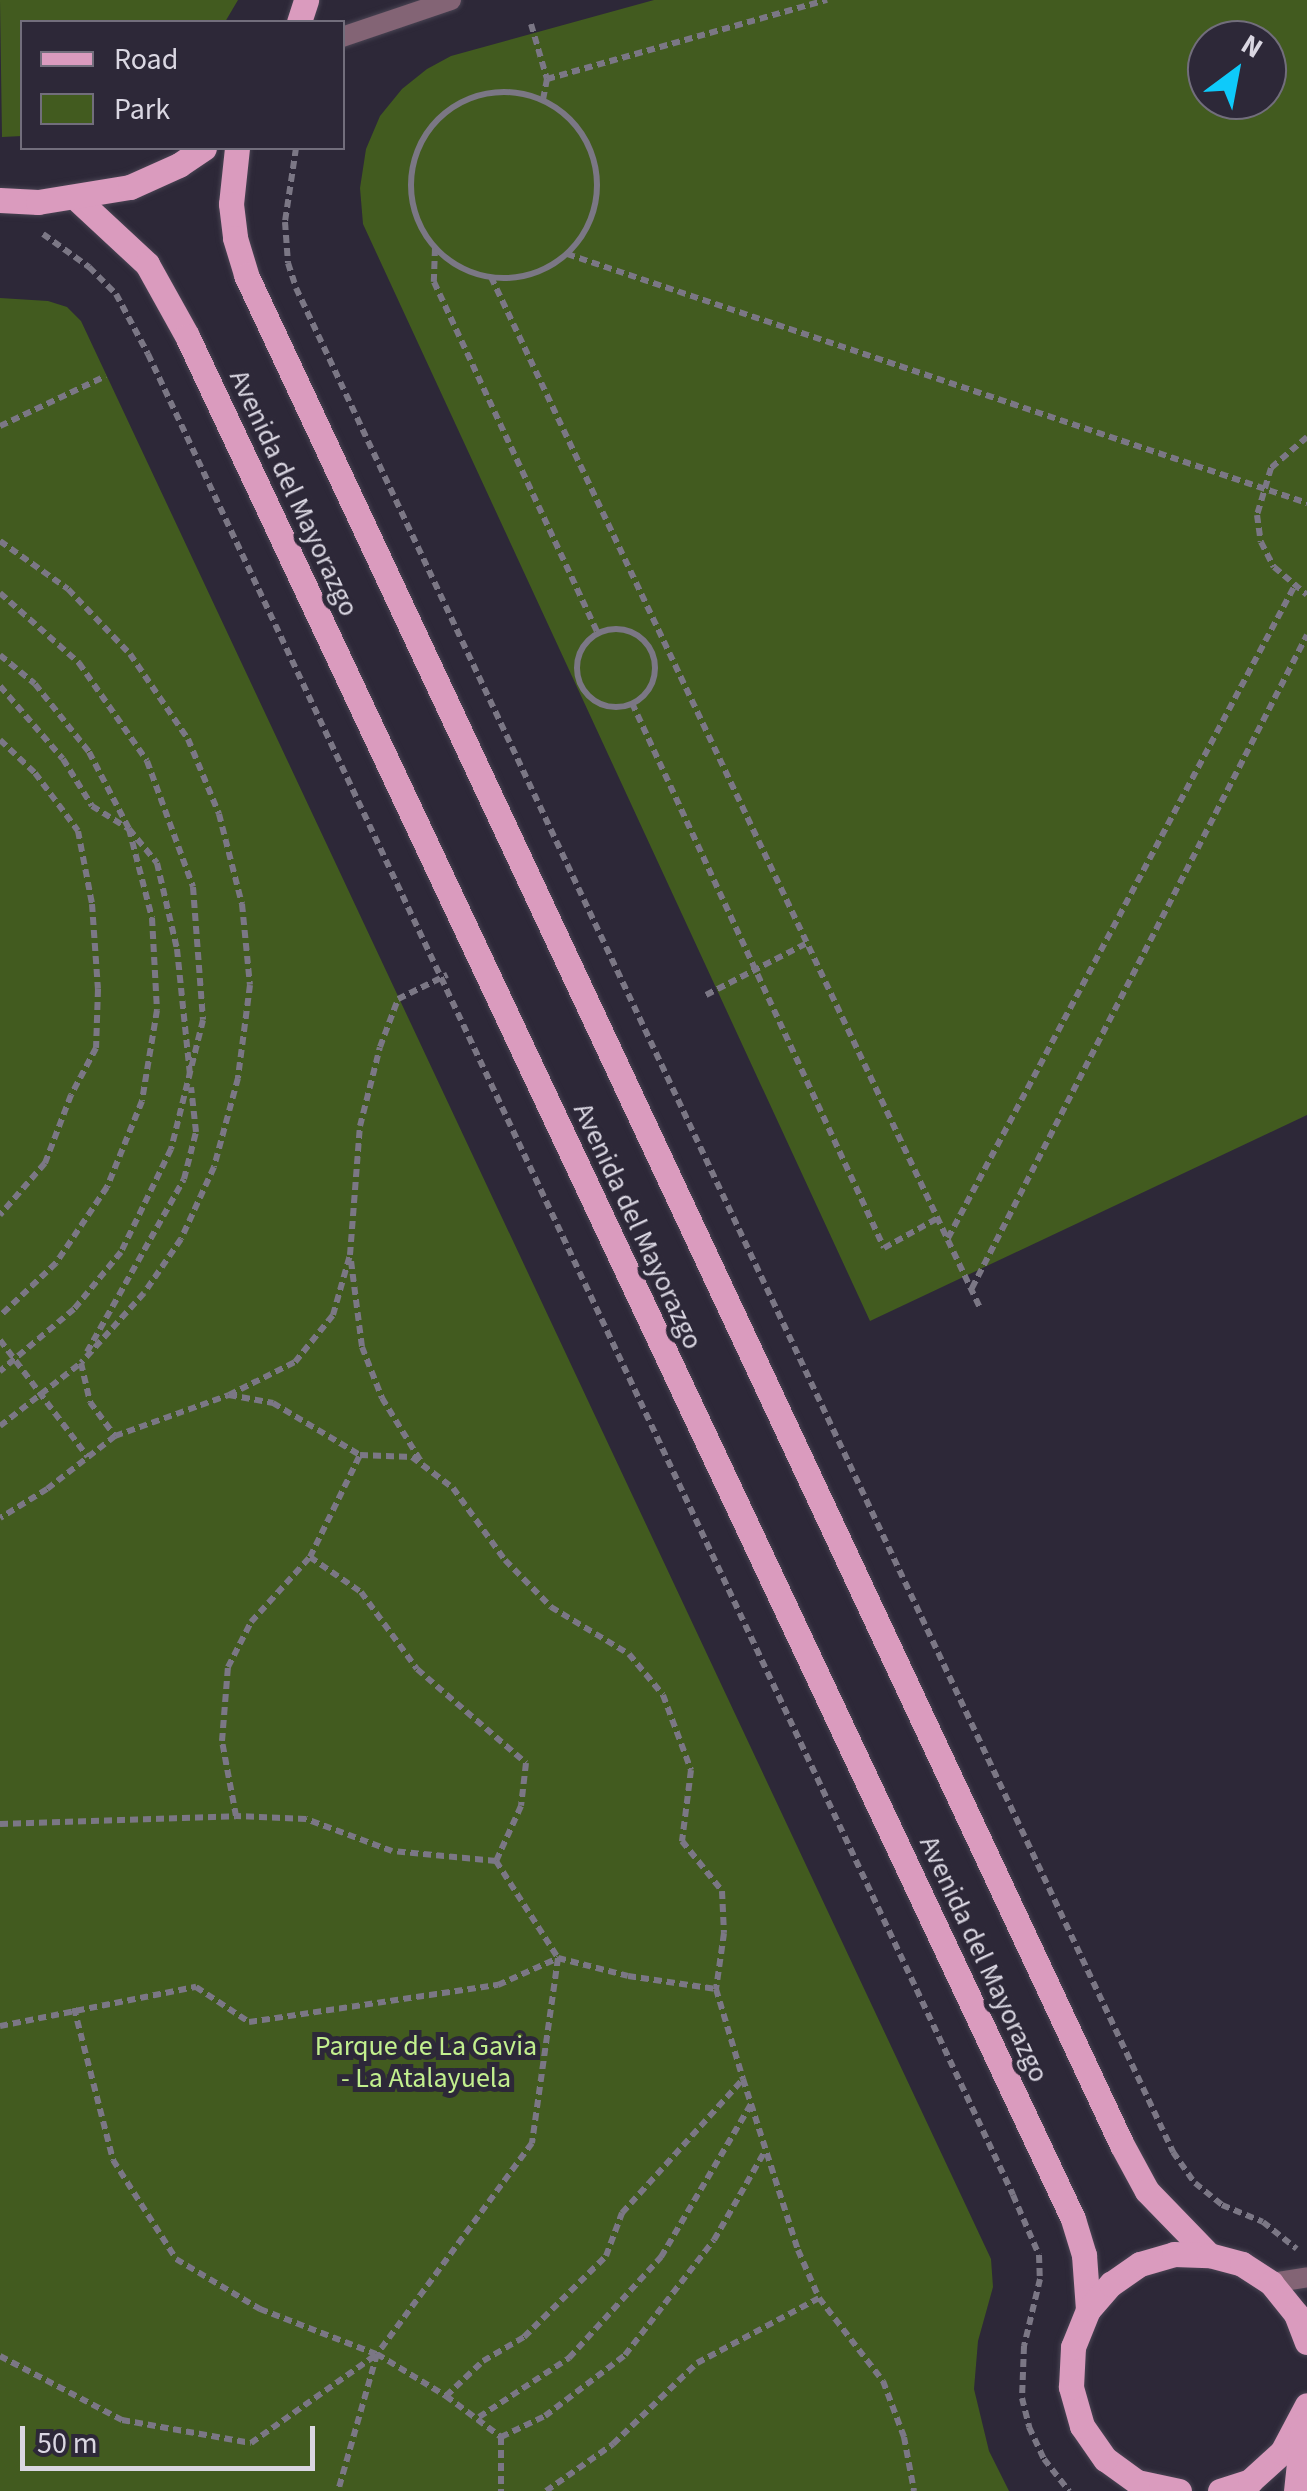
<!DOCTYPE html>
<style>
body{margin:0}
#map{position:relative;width:1307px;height:2491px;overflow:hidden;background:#2d2838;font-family:"Source Sans 3",sans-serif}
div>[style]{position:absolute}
.green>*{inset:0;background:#425b1f}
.path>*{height:6px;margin-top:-3px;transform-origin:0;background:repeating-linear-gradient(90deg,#7b7785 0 8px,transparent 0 13px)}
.path>.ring{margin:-3px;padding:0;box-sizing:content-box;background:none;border:6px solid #7b7785;border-radius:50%}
.roads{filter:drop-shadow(0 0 2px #494453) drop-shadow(0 0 2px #494453)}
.street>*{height:20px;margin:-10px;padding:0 10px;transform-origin:10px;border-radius:10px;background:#836475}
.primary>*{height:25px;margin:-12.5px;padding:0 12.5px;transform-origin:12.5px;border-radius:12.5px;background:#da9bbe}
span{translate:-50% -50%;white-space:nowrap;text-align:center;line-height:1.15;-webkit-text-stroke:10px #2d2838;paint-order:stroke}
.street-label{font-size:28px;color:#dad7e2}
.park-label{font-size:28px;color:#c2ef8e}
.legend{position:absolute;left:20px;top:20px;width:325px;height:130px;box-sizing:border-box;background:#2d2838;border:2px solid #726e7c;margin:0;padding:12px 18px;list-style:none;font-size:30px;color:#dad7e2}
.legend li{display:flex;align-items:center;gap:20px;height:50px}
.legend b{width:50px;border:2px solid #726e7c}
.north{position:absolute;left:1187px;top:20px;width:100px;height:100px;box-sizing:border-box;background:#2d2838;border:2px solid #726e7c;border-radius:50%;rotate:32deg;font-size:28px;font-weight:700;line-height:40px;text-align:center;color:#dad7e2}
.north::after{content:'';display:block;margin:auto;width:35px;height:45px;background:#0ecafa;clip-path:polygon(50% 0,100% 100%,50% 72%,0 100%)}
.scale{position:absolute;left:20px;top:2426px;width:295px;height:45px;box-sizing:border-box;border:5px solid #dad7e2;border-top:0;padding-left:12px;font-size:30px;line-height:35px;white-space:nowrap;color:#dad7e2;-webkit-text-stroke:8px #2d2838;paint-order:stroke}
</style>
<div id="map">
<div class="green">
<i style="clip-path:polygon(0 0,238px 0,225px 22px,22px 22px,22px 136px,2px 137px)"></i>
<i style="clip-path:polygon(evenodd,654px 0,1307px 0,1307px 1115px,870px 1321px,363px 224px,360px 188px,366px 149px,380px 116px,402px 89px,427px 69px,451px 56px,654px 0,1207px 40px,1267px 40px,1267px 100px,1207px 100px,1207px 40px)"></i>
<i style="clip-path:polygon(0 298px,48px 301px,67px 307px,81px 321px,991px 2259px,993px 2287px,978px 2341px,974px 2389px,989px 2451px,1009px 2491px,0 2491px)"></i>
</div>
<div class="path">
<i style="left:531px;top:24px;width:57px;rotate:73.8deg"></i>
<i style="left:547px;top:79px;width:20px;rotate:101deg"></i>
<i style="left:547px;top:79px;width:291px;rotate:-15.8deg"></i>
<i class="ring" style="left:411px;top:92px;width:180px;height:180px"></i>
<i style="left:296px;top:148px;width:75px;rotate:98.5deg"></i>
<i style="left:285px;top:222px;width:41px;rotate:85.8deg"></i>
<i style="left:288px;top:263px;width:26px;rotate:72deg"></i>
<i style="left:296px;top:288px;width:2060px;rotate:64.8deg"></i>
<i style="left:1173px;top:2152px;width:38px;rotate:55deg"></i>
<i style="left:1195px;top:2183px;width:35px;rotate:39deg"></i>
<i style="left:1222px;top:2205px;width:44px;rotate:22.5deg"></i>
<i style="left:1263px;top:2222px;width:43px;rotate:38.5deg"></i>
<i style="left:43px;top:234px;width:57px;rotate:35.7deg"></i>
<i style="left:89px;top:267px;width:38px;rotate:45deg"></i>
<i style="left:116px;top:294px;width:68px;rotate:61.9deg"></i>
<i style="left:148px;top:354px;width:2034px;rotate:64.83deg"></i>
<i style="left:1013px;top:2195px;width:65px;rotate:66.6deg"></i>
<i style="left:1039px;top:2255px;width:24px;rotate:88deg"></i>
<i style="left:1040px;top:2279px;width:69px;rotate:103.4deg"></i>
<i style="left:1024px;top:2346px;width:52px;rotate:92.2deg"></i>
<i style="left:1022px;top:2398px;width:30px;rotate:76deg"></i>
<i style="left:1029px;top:2427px;width:35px;rotate:65deg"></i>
<i style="left:1044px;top:2459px;width:41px;rotate:52deg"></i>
<i style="left:435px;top:248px;width:34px;rotate:92deg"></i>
<i style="left:434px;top:282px;width:387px;rotate:65deg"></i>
<i style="left:567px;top:254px;width:781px;rotate:18.6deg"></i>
<i style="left:491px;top:277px;width:1143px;rotate:64.62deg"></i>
<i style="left:0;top:426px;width:117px;rotate:-25.3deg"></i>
<i style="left:1307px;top:437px;width:48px;rotate:139.3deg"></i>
<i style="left:1271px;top:468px;width:49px;rotate:106.6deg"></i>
<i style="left:1257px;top:515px;width:27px;rotate:82deg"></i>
<i style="left:1261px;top:542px;width:28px;rotate:63deg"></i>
<i style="left:1274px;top:567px;width:43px;rotate:40.3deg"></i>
<i style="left:0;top:541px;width:83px;rotate:35.2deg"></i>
<i style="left:68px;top:589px;width:90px;rotate:46.4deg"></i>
<i style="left:130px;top:654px;width:103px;rotate:55.7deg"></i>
<i style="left:188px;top:739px;width:81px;rotate:67.5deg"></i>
<i style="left:219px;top:814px;width:93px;rotate:75.7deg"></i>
<i style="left:242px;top:904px;width:81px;rotate:84.4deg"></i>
<i style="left:250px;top:985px;width:94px;rotate:97.4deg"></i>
<i style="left:238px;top:1078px;width:92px;rotate:105.1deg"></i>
<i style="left:214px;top:1167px;width:79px;rotate:114.6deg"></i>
<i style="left:181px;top:1239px;width:65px;rotate:124.4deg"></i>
<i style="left:144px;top:1293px;width:94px;rotate:132deg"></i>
<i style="left:81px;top:1363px;width:40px;rotate:77deg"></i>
<i style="left:90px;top:1402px;width:42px;rotate:53.7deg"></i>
<i style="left:115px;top:1436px;width:86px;rotate:142.1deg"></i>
<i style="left:47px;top:1489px;width:55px;rotate:148.3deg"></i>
<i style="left:0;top:593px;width:106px;rotate:41.5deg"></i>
<i style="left:79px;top:663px;width:119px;rotate:55.2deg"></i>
<i style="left:147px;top:761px;width:134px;rotate:69.9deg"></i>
<i style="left:193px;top:887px;width:133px;rotate:85.7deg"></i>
<i style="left:203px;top:1020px;width:133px;rotate:103.9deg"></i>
<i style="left:171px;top:1149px;width:114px;rotate:115.9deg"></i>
<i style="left:121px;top:1252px;width:74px;rotate:129.5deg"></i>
<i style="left:74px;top:1309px;width:97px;rotate:140deg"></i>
<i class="ring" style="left:577px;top:629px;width:72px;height:72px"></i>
<i style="left:0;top:655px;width:45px;rotate:39.6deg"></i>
<i style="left:35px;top:684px;width:87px;rotate:51.5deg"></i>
<i style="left:89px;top:752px;width:87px;rotate:62.5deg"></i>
<i style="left:129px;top:829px;width:92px;rotate:75.5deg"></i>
<i style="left:152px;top:918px;width:92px;rotate:86.9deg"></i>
<i style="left:157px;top:1010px;width:92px;rotate:99.4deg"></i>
<i style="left:142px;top:1101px;width:93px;rotate:112.1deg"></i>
<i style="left:107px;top:1187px;width:92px;rotate:123.9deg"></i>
<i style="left:56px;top:1263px;width:77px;rotate:136.6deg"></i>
<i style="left:0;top:686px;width:96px;rotate:49.2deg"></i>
<i style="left:63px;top:759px;width:55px;rotate:58.3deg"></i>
<i style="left:92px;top:806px;width:44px;rotate:31.9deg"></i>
<i style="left:129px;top:829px;width:44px;rotate:50.5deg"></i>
<i style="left:157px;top:863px;width:88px;rotate:76.9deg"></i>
<i style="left:177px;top:949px;width:127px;rotate:84.1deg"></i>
<i style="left:632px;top:703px;width:600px;rotate:65.18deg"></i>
<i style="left:884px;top:1248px;width:62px;rotate:-29.1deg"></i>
<i style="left:0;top:740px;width:48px;rotate:43.3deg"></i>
<i style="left:35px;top:773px;width:72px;rotate:53.4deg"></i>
<i style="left:78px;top:831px;width:74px;rotate:79.1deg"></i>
<i style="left:92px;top:904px;width:85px;rotate:86deg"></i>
<i style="left:98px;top:989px;width:59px;rotate:91.9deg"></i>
<i style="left:96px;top:1048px;width:53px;rotate:118deg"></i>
<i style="left:71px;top:1095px;width:73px;rotate:110.9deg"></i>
<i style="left:45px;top:1163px;width:69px;rotate:130.9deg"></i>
<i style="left:706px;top:995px;width:114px;rotate:-27.2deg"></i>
<i style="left:948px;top:1238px;width:737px;rotate:-62.01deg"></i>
<i style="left:351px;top:1261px;width:87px;rotate:82.7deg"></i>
<i style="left:362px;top:1347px;width:55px;rotate:68.6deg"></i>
<i style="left:382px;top:1398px;width:76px;rotate:58.4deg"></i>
<i style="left:972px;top:1288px;width:734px;rotate:-62.84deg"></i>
<i style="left:0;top:1340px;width:146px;rotate:53.1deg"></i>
<i style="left:87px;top:1352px;width:198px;rotate:-60.7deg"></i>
<i style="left:184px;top:1179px;width:49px;rotate:-75.7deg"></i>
<i style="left:196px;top:1132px;width:45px;rotate:-96.3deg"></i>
<i style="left:229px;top:1395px;width:45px;rotate:10.3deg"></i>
<i style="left:273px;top:1403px;width:101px;rotate:30.9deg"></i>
<i style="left:360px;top:1455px;width:52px;rotate:2.2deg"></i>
<i style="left:412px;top:1457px;width:51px;rotate:37.1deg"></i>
<i style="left:453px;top:1488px;width:89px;rotate:54.2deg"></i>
<i style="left:505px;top:1560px;width:66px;rotate:45.6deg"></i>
<i style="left:551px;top:1607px;width:91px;rotate:31.1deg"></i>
<i style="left:629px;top:1654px;width:53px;rotate:50.3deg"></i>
<i style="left:663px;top:1695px;width:80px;rotate:69.5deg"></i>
<i style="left:691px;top:1770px;width:72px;rotate:97.2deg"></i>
<i style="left:682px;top:1841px;width:64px;rotate:51.3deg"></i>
<i style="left:722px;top:1891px;width:42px;rotate:87.3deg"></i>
<i style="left:724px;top:1933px;width:57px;rotate:98.1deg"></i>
<i style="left:716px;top:1989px;width:94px;rotate:73.3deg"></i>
<i style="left:743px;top:2079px;width:180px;rotate:72.2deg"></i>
<i style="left:798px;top:2250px;width:52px;rotate:66.4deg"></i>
<i style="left:819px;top:2298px;width:105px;rotate:52.4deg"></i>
<i style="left:883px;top:2381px;width:60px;rotate:69.4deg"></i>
<i style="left:904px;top:2437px;width:55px;rotate:79.5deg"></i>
<i style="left:0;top:1426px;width:103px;rotate:-37.9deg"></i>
<i style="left:115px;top:1436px;width:121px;rotate:-19.8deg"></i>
<i style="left:229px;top:1395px;width:74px;rotate:-26.6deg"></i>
<i style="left:295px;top:1362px;width:60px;rotate:-51deg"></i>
<i style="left:333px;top:1315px;width:62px;rotate:-74.2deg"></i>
<i style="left:350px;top:1255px;width:129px;rotate:-85.6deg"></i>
<i style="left:360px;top:1126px;width:81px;rotate:-75.8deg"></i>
<i style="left:380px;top:1047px;width:51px;rotate:-69.4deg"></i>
<i style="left:398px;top:999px;width:55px;rotate:-26.1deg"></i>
<i style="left:310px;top:1557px;width:62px;rotate:34.5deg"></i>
<i style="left:361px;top:1592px;width:95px;rotate:54deg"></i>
<i style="left:417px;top:1669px;width:144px;rotate:40.8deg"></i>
<i style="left:526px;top:1763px;width:43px;rotate:96.6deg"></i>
<i style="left:521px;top:1806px;width:60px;rotate:114.4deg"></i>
<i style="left:496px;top:1861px;width:104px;rotate:-174.5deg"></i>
<i style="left:392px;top:1851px;width:92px;rotate:-159.6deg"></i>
<i style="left:306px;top:1819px;width:70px;rotate:-177.5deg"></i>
<i style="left:236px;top:1816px;width:76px;rotate:-100.6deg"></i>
<i style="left:222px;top:1741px;width:74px;rotate:-85.4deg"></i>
<i style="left:228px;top:1667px;width:51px;rotate:-62.9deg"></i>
<i style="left:251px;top:1622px;width:88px;rotate:-47.8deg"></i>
<i style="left:310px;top:1557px;width:114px;rotate:-63.9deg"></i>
<i style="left:0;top:1824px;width:236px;rotate:-1.9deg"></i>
<i style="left:496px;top:1861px;width:115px;rotate:57.4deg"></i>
<i style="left:558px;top:1958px;width:72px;rotate:14.4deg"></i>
<i style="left:628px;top:1976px;width:89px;rotate:8.4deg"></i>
<i style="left:74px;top:2008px;width:157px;rotate:75.6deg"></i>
<i style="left:113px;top:2160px;width:117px;rotate:57.5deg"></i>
<i style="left:176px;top:2259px;width:98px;rotate:30.8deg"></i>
<i style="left:260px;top:2309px;width:124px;rotate:21.2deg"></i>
<i style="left:0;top:2026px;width:200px;rotate:-11.3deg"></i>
<i style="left:196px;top:1987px;width:64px;rotate:33.4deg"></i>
<i style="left:249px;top:2022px;width:252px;rotate:-8.5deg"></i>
<i style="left:498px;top:1985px;width:66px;rotate:-24.2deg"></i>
<i style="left:558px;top:1958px;width:187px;rotate:98deg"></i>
<i style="left:532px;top:2143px;width:262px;rotate:126.3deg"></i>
<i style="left:377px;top:2354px;width:142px;rotate:105.9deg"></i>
<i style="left:0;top:2356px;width:138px;rotate:27.7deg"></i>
<i style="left:122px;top:2420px;width:131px;rotate:10.1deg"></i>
<i style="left:251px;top:2443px;width:154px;rotate:-35.2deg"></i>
<i style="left:377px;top:2354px;width:81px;rotate:31.3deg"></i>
<i style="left:446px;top:2396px;width:51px;rotate:-43.4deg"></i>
<i style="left:483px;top:2361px;width:48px;rotate:-30.3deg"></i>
<i style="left:524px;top:2337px;width:115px;rotate:-44.6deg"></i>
<i style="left:606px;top:2256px;width:46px;rotate:-69.6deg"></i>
<i style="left:622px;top:2213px;width:179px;rotate:-47.9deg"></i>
<i style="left:446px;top:2396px;width:69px;rotate:36.7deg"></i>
<i style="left:501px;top:2437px;width:54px;rotate:90deg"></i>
<i style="left:479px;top:2417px;width:108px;rotate:-33.2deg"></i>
<i style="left:569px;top:2358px;width:137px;rotate:-47.7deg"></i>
<i style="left:661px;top:2257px;width:178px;rotate:-59.5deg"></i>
<i style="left:501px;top:2437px;width:49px;rotate:-25.5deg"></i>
<i style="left:545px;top:2416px;width:101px;rotate:-37.3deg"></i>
<i style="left:625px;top:2355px;width:145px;rotate:-52.3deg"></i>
<i style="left:714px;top:2240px;width:103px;rotate:-60.2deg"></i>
<i style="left:546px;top:2491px;width:82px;rotate:-35deg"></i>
<i style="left:613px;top:2444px;width:117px;rotate:-44deg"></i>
<i style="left:697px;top:2363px;width:138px;rotate:-28deg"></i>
</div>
<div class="roads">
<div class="street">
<i style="left:342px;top:37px;width:115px;rotate:-18.7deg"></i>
<i style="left:1271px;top:2283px;width:36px;rotate:-9deg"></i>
</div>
<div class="primary">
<i style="left:299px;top:22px;width:23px;rotate:-72deg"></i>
<i style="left:237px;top:148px;width:56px;rotate:96.1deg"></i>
<i style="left:231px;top:204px;width:34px;rotate:83deg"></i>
<i style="left:235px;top:238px;width:39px;rotate:73deg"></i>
<i style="left:246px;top:275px;width:2065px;rotate:64.9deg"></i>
<i style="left:1122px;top:2145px;width:52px;rotate:61.5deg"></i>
<i style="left:1147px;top:2191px;width:89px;rotate:45.9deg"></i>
<i style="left:76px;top:198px;width:97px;rotate:42.9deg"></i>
<i style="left:147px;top:264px;width:82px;rotate:60.9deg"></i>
<i style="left:187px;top:336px;width:2081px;rotate:64.8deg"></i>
<i style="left:1073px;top:2219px;width:38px;rotate:73deg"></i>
<i style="left:1084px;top:2255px;width:55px;rotate:85.8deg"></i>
<i style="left:0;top:200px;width:38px;rotate:3deg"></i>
<i style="left:38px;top:202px;width:93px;rotate:-9.3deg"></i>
<i style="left:130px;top:187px;width:54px;rotate:-24.2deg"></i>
<i style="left:179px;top:165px;width:30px;rotate:-34deg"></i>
<i style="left:1179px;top:2491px;width:43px;rotate:-167.9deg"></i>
<i style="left:1137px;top:2482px;width:39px;rotate:-144deg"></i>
<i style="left:1105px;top:2459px;width:40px;rotate:-124.9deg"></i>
<i style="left:1082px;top:2426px;width:41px;rotate:-105.8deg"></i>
<i style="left:1071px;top:2387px;width:40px;rotate:-87.1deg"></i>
<i style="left:1073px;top:2347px;width:40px;rotate:-68deg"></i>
<i style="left:1088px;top:2310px;width:35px;rotate:-49deg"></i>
<i style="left:1111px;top:2284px;width:35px;rotate:-35deg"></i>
<i style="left:1140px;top:2264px;width:35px;rotate:-16deg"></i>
<i style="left:1174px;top:2254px;width:35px;rotate:2deg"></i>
<i style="left:1209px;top:2255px;width:34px;rotate:15deg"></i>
<i style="left:1242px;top:2264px;width:35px;rotate:33deg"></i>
<i style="left:1271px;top:2283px;width:40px;rotate:51deg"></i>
<i style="left:1296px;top:2314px;width:30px;rotate:69deg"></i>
<i style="left:1220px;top:2491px;width:32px;rotate:-18deg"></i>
<i style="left:1250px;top:2481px;width:43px;rotate:-42.2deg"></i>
<i style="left:1282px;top:2452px;width:53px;rotate:-62deg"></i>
<i style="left:1296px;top:2491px;width:65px;rotate:-83.9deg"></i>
</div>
</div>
<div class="street-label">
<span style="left:294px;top:493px;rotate:65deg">Avenida del Mayorazgo</span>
<span style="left:638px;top:1226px;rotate:65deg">Avenida del Mayorazgo</span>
<span style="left:984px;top:1959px;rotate:65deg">Avenida del Mayorazgo</span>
</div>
<div class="park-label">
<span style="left:426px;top:2062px">Parque de La Gavia<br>- La Atalayuela</span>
</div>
<ul class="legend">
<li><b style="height:12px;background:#da9bbe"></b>Road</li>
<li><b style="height:28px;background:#425b1f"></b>Park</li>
</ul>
<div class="north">N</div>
<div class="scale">50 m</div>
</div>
